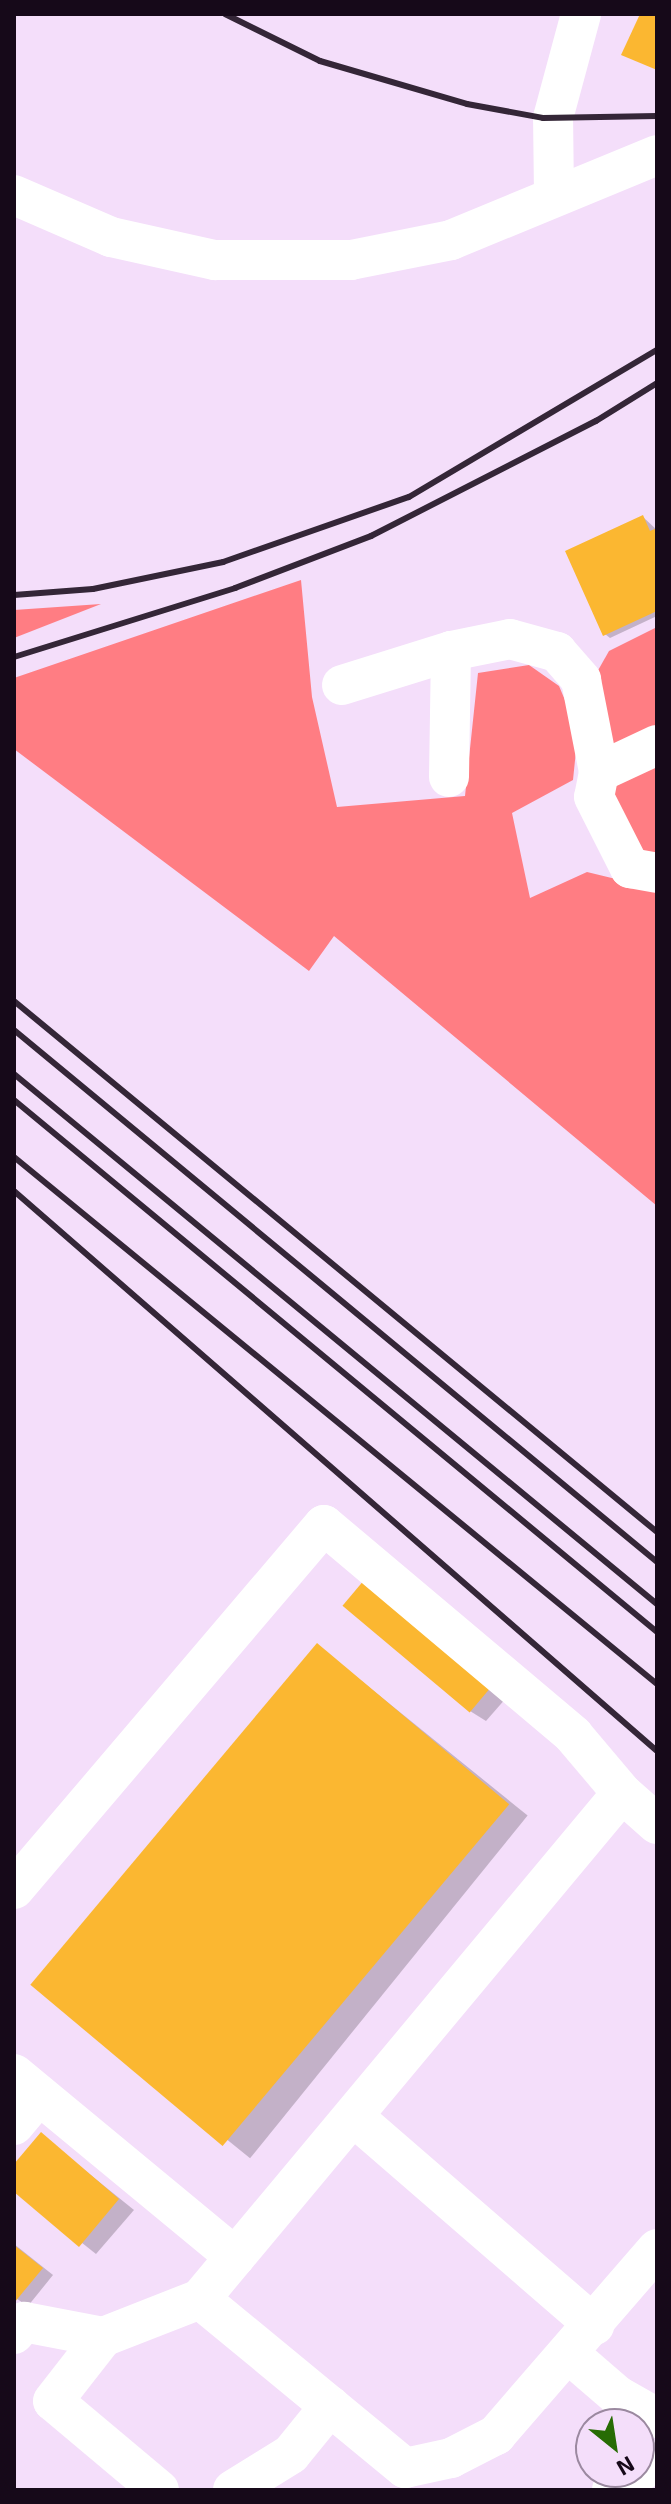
<!DOCTYPE html>
<style>
body{margin:0}
#map{position:relative;width:671px;height:2504px;overflow:hidden;background:#f4defa;font-family:"Exo 2",sans-serif}
div>[style]{position:absolute}
.forest>*{inset:0;background:#ff7d83}
.shadow>*{inset:0;background:#0003;transform-origin:0 0}
.building>*{inset:0;background:#fbb731;transform-origin:0 0}
.minor>*{height:40px;margin:-20px;padding:0 20px;transform-origin:20px;border-radius:20px;background:#fff}
.rail>*{height:6px;margin:-3px;padding:0 3px;transform-origin:3px;border-radius:3px;background:#342637}
span{translate:-50% -50%;white-space:nowrap;text-align:center;line-height:1.15;-webkit-text-stroke:6px #f4defa;paint-order:stroke}
.frame{position:absolute;inset:0;border:16px solid #160919;pointer-events:none}
.north{position:absolute;left:575px;top:2408px;width:80px;height:80px;box-sizing:border-box;background:#f4defa;border:2px solid #9b89a0;border-radius:50%;rotate:150deg;font-size:22px;font-weight:700;line-height:32px;text-align:center;color:#160919}
.north::after{content:'';display:block;margin:auto;width:28px;height:36px;background:#276c04;clip-path:polygon(50% 0,100% 100%,50% 72%,0 100%)}
</style>
<div id="map">
<div class="forest">
<i style="clip-path:polygon(301px 580px,312px 697px,337px 807px,465px 796px,478px 673px,529px 665px,559px 686px,578px 731px,573px 780px,512px 813px,530px 898px,587px 872px,657px 889px,657px 1206px,334px 936px,309px 971px,14px 749px,14px 678px)"></i>
<i style="clip-path:polygon(101px 604px,14px 638px,14px 610px)"></i>
<i style="clip-path:polygon(657px 627px,657px 859px,645px 862px,602px 800px,592px 681px,609px 651px)"></i>
</div>
<div class="shadow">
<i style="clip-path:polygon(643px 517px,657px 530px,657px 616px,610px 638px,605px 634px)"></i>
<i style="clip-path:polygon(382px 1591px,507px 1697px,486px 1721px,470px 1711px)"></i>
<i style="left:317px;top:1645px;width:271px;height:441px;rotate:39deg"></i>
<i style="clip-path:polygon(41px 2135px,134px 2210px,96px 2254px,14px 2189px,14px 2167px)"></i>
<i style="clip-path:polygon(14px 2244px,53px 2275px,28px 2306px,14px 2297px)"></i>
</div>
<div class="building">
<i style="clip-path:polygon(640px 14px,657px 14px,657px 70px,621px 55px)"></i>
<i style="clip-path:polygon(643px 515px,650px 531px,657px 528px,657px 611px,603px 636px,565px 551px)"></i>
<i style="left:365px;top:1579px;width:166px;height:35px;rotate:40deg"></i>
<i style="left:317px;top:1643px;width:251px;height:446px;rotate:40deg"></i>
<i style="clip-path:polygon(41px 2132px,119px 2199px,79px 2247px,14px 2192px,14px 2164px)"></i>
<i style="clip-path:polygon(14px 2245px,43px 2268px,14px 2303px)"></i>
</div>
<div class="minor">
<i style="left:14px;top:195px;width:106px;rotate:23.4deg"></i>
<i style="left:111px;top:237px;width:107px;rotate:12.5deg"></i>
<i style="left:215px;top:260px;width:136px"></i>
<i style="left:351px;top:260px;width:102px;rotate:-11.3deg"></i>
<i style="left:451px;top:240px;width:223px;rotate:-22.4deg"></i>
<i style="left:554px;top:195px;width:77px;rotate:-90.7deg"></i>
<i style="left:553px;top:118px;width:108px;rotate:-74.9deg"></i>
<i style="left:342px;top:685px;width:114px;rotate:-17.3deg"></i>
<i style="left:451px;top:651px;width:60px;rotate:-11.5deg"></i>
<i style="left:510px;top:639px;width:49px;rotate:15.5deg"></i>
<i style="left:557px;top:652px;width:37px;rotate:49deg"></i>
<i style="left:581px;top:680px;width:94px;rotate:78.9deg"></i>
<i style="left:657px;top:745px;width:64px;rotate:155deg"></i>
<i style="left:599px;top:772px;width:25px;rotate:101deg"></i>
<i style="left:594px;top:797px;width:80px;rotate:63.1deg"></i>
<i style="left:630px;top:868px;width:27px;rotate:10deg"></i>
<i style="left:449px;top:777px;width:126px;rotate:-89.1deg"></i>
<i style="left:657px;top:1824px;width:47px;rotate:-138.5deg"></i>
<i style="left:622px;top:1793px;width:659px;rotate:129.83deg"></i>
<i style="left:200px;top:2299px;width:266px;rotate:39.5deg"></i>
<i style="left:405px;top:2468px;width:47px;rotate:-12.3deg"></i>
<i style="left:451px;top:2458px;width:51px;rotate:-27.1deg"></i>
<i style="left:496px;top:2435px;width:246px;rotate:-49.1deg"></i>
<i style="left:14px;top:1889px;width:478px;rotate:-49.6deg"></i>
<i style="left:324px;top:1525px;width:326px;rotate:40.1deg"></i>
<i style="left:573px;top:1735px;width:76px;rotate:49.8deg"></i>
<i style="left:14px;top:2074px;width:287px;rotate:39.6deg"></i>
<i style="left:354px;top:2117px;width:318px;rotate:40.9deg"></i>
<i style="left:14px;top:2125px;width:39px;rotate:-50deg"></i>
<i style="left:14px;top:2334px;width:16px;rotate:-50deg"></i>
<i style="left:24px;top:2322px;width:80px;rotate:10.8deg"></i>
<i style="left:568px;top:2353px;width:66px;rotate:40.7deg"></i>
<i style="left:618px;top:2396px;width:45px;rotate:29.4deg"></i>
<i style="left:159px;top:2490px;width:138px;rotate:-140deg"></i>
<i style="left:53px;top:2401px;width:81px;rotate:-52deg"></i>
<i style="left:103px;top:2337px;width:104px;rotate:-21.4deg"></i>
<i style="left:233px;top:2490px;width:68px;rotate:-31.8deg"></i>
<i style="left:291px;top:2454px;width:62px;rotate:-50.9deg"></i>
<i style="left:612px;top:2490px;width:54px;rotate:-32.8deg"></i>
</div>
<div class="rail">
<i style="left:225px;top:14px;width:106px;rotate:26.3deg"></i>
<i style="left:320px;top:61px;width:153px;rotate:16.3deg"></i>
<i style="left:467px;top:104px;width:77px;rotate:10.4deg"></i>
<i style="left:543px;top:118px;width:114px;rotate:-1deg"></i>
<i style="left:14px;top:595px;width:79px;rotate:-4.3deg"></i>
<i style="left:93px;top:589px;width:133px;rotate:-11.7deg"></i>
<i style="left:223px;top:562px;width:197px;rotate:-19.3deg"></i>
<i style="left:409px;top:497px;width:288px;rotate:-30.7deg"></i>
<i style="left:14px;top:657px;width:232px;rotate:-17.3deg"></i>
<i style="left:235px;top:588px;width:146px;rotate:-20.9deg"></i>
<i style="left:371px;top:536px;width:253px;rotate:-27.1deg"></i>
<i style="left:596px;top:421px;width:72px;rotate:-31.9deg"></i>
<i style="left:14px;top:1001px;width:834px;rotate:39.55deg"></i>
<i style="left:14px;top:1030px;width:835px;rotate:39.6deg"></i>
<i style="left:14px;top:1074px;width:833px;rotate:39.5deg"></i>
<i style="left:14px;top:1100px;width:835px;rotate:39.6deg"></i>
<i style="left:14px;top:1157px;width:831px;rotate:39.34deg"></i>
<i style="left:14px;top:1191px;width:853px;rotate:41.05deg"></i>
</div>
<div class="frame"></div>
<div class="north">N</div>
</div>
